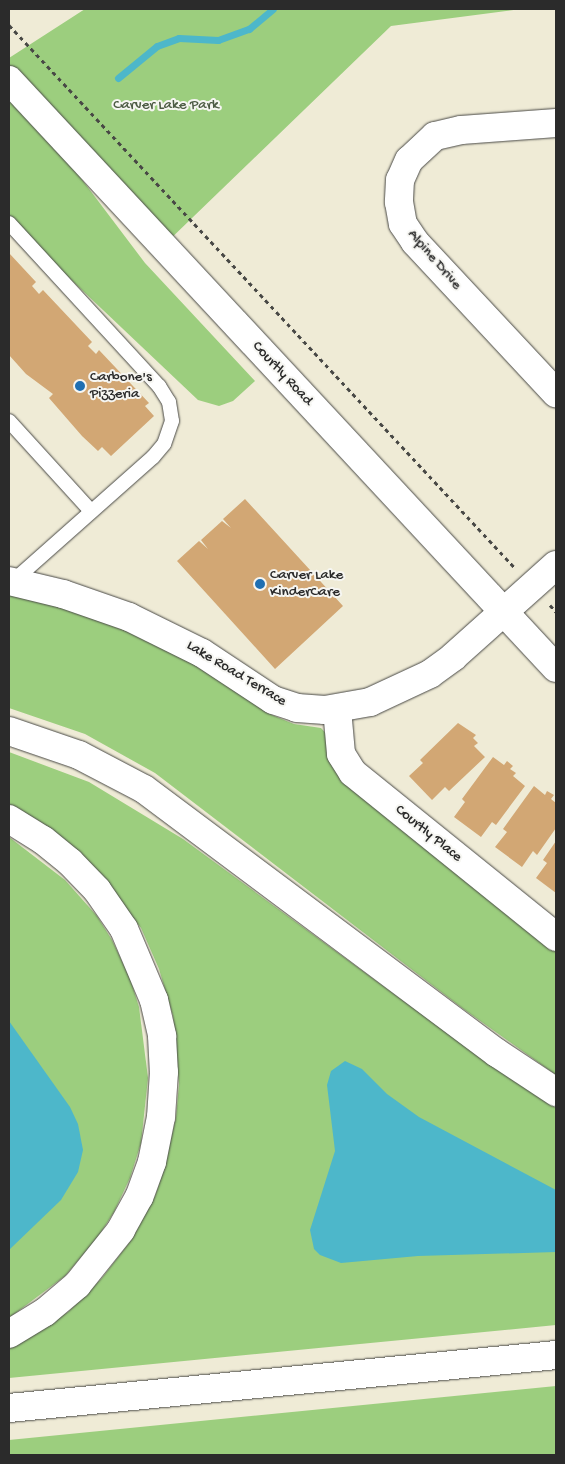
<!DOCTYPE html>
<style>
body{margin:0}
#map{position:relative;width:565px;height:1464px;overflow:hidden;background:#efebd6;font-family:"Gochi Hand",sans-serif}
div>[style]{position:absolute}
.green>*{inset:0;background:#9cce7e}
.water>*{inset:0;background:#4db7ca}
.stream>*{height:7px;margin:-3.5px;padding:0 3.5px;transform-origin:3.5px;border-radius:3.5px;background:#4db7ca}
.building>*{inset:0;background:#d2a774}
.path>*{height:3px;margin-top:-1.5px;transform-origin:0;background:repeating-linear-gradient(90deg,#484845 0 4px,transparent 0 8px)}
.roads{filter:drop-shadow(0 0 1px #484845) drop-shadow(0 0 1px #484845)}
.lane>*{height:14px;margin:-7px;padding:0 7px;transform-origin:7px;border-radius:7px;background:#fff}
.street>*{height:28px;margin:-14px;padding:0 14px;transform-origin:14px;border-radius:14px;background:#fff}
.secondary>*{height:28px;margin:-14px;padding:0 14px;transform-origin:14px;border-radius:14px;background:#fff}
.highway>*{height:28px;margin:-14px;padding:0 14px;transform-origin:14px;border-radius:14px;background:#fff}
.dots>*{width:14px;height:14px;translate:-50% -50%;box-sizing:border-box;border:2px solid #f6f6f2;border-radius:50%}
span{translate:-50% -50%;white-space:nowrap;text-align:center;line-height:1.15;-webkit-text-stroke:4px #f6f6f2;paint-order:stroke}
.park-label{font-size:15px;color:#4d5c44}
.street-label{font-size:15px;color:#2b2b2b}
.poi-label{font-size:15px;color:#2b2b2b}
.left{translate:0 -50%;text-align:left}
.frame{position:absolute;inset:0;border:10px solid #2b2b2b;pointer-events:none}
</style>
<div id="map">
<div class="green">
<i style="clip-path:polygon(85px 9px,521px 9px,391px 26px,163px 246px,9px 80px,9px 58px)"></i>
<i style="clip-path:polygon(9px 83px,145px 263px,255px 381px,233px 401px,219px 406px,198px 400px,9px 221px)"></i>
<i style="clip-path:polygon(9px 595px,66px 609px,126px 631px,182px 657px,272px 715px,294px 724px,321px 728px,447px 865px,556px 951px,556px 1075px,462px 1008px,155px 773px,85px 734px,9px 708px)"></i>
<i style="clip-path:polygon(9px 752px,89px 782px,183px 839px,484px 1060px,556px 1108px,556px 1325px,9px 1378px,9px 1349px,68px 1312px,102px 1278px,132px 1239px,155px 1196px,164px 1169px,176px 1117px,179px 1084px,173px 1016px,159px 969px,141px 928px,92px 866px,39px 821px,9px 804px)"></i>
<i style="clip-path:polygon(9px 837px,65px 880px,97px 916px,112px 940px,130px 978px,139px 1007px,148px 1078px,141px 1143px,130px 1178px,114px 1212px,98px 1237px,65px 1276px,9px 1318px)"></i>
<i style="clip-path:polygon(556px 1386px,556px 1455px,9px 1455px,9px 1440px)"></i>
</div>
<div class="water">
<i style="clip-path:polygon(9px 1021px,70px 1107px,78px 1124px,83px 1150px,78px 1172px,61px 1200px,9px 1250px)"></i>
<i style="clip-path:polygon(345px 1061px,362px 1069px,387px 1094px,419px 1117px,556px 1190px,556px 1252px,418px 1256px,341px 1263px,320px 1255px,314px 1249px,310px 1230px,335px 1151px,327px 1085px,331px 1071px)"></i>
</div>
<div class="stream">
<i style="left:118px;top:78px;width:50px;rotate:-39.4deg"></i>
<i style="left:157px;top:46px;width:23px;rotate:-20deg"></i>
<i style="left:179px;top:38px;width:39px;rotate:3deg"></i>
<i style="left:218px;top:40px;width:33px;rotate:-20deg"></i>
<i style="left:249px;top:29px;width:31px;rotate:-40deg"></i>
</div>
<div class="building">
<i style="clip-path:polygon(9px 253px,36px 282px,32px 286px,39px 294px,43px 290px,92px 342px,88px 346px,96px 354px,99px 350px,149px 403px,145px 406px,154px 416px,111px 456px,102px 447px,98px 451px,82px 436px,49px 398px,53px 394px,26px 374px,9px 355px)"></i>
<i style="clip-path:polygon(245px 499px,343px 606px,275px 669px,177px 561px,199px 541px,208px 549px,201px 540px,222px 521px,231px 528px,223px 519px)"></i>
<i style="clip-path:polygon(458px 723px,476px 735px,473px 738px,478px 743px,474px 746px,485px 757px,449px 791px,445px 787px,432px 800px,409px 776px,423px 763px,420px 760px)"></i>
<i style="clip-path:polygon(493px 757px,504px 765px,507px 761px,513px 766px,510px 769px,516px 773px,513px 776px,525px 786px,496px 825px,492px 822px,481px 837px,454px 817px,465px 802px,462px 799px)"></i>
<i style="clip-path:polygon(534px 786px,545px 795px,547px 791px,554px 795px,551px 799px,556px 803px,556px 828px,537px 855px,533px 851px,522px 867px,495px 847px,507px 832px,503px 829px)"></i>
<i style="clip-path:polygon(556px 841px,556px 893px,536px 878px,547px 863px,543px 860px)"></i>
</div>
<div class="path">
<i style="left:9px;top:25px;width:742px;rotate:47.02deg"></i>
<i style="left:550px;top:605px;width:9px;rotate:49deg"></i>
</div>
<div class="roads">
<div class="lane">
<i style="left:9px;top:223px;width:222px;rotate:47.4deg"></i>
<i style="left:159px;top:386px;width:19px;rotate:58deg"></i>
<i style="left:169px;top:402px;width:19px;rotate:81deg"></i>
<i style="left:172px;top:421px;width:24px;rotate:109deg"></i>
<i style="left:164px;top:444px;width:17px;rotate:130deg"></i>
<i style="left:153px;top:457px;width:188px;rotate:138.4deg"></i>
<i style="left:9px;top:421px;width:122px;rotate:47.7deg"></i>
</div>
<div class="street">
<i style="left:556px;top:123px;width:95px;rotate:175.8deg"></i>
<i style="left:461px;top:130px;width:27px;rotate:167deg"></i>
<i style="left:435px;top:136px;width:35px;rotate:137deg"></i>
<i style="left:409px;top:160px;width:22px;rotate:114deg"></i>
<i style="left:400px;top:180px;width:22px;rotate:93deg"></i>
<i style="left:399px;top:202px;width:22px;rotate:80deg"></i>
<i style="left:403px;top:224px;width:22px;rotate:56deg"></i>
<i style="left:415px;top:242px;width:207px;rotate:47deg"></i>
<i style="left:9px;top:581px;width:56px;rotate:13.5deg"></i>
<i style="left:63px;top:594px;width:70px;rotate:19.2deg"></i>
<i style="left:129px;top:617px;width:81px;rotate:26.3deg"></i>
<i style="left:202px;top:653px;width:85px;rotate:33.5deg"></i>
<i style="left:273px;top:700px;width:25px;rotate:18deg"></i>
<i style="left:297px;top:708px;width:28px;rotate:4deg"></i>
<i style="left:325px;top:710px;width:46px;rotate:-10.1deg"></i>
<i style="left:370px;top:702px;width:66px;rotate:-25deg"></i>
<i style="left:430px;top:674px;width:29px;rotate:-36deg"></i>
<i style="left:453px;top:657px;width:138px;rotate:-41.8deg"></i>
<i style="left:337px;top:709px;width:45px;rotate:84.9deg"></i>
<i style="left:341px;top:754px;width:22px;rotate:58deg"></i>
<i style="left:353px;top:773px;width:261px;rotate:38.9deg"></i>
</div>
<div class="secondary">
<i style="left:9px;top:80px;width:803px;rotate:47.07deg"></i>
</div>
<div class="highway">
<i style="left:9px;top:731px;width:74px;rotate:18.9deg"></i>
<i style="left:79px;top:755px;width:73px;rotate:27.6deg"></i>
<i style="left:144px;top:789px;width:441px;rotate:36.8deg"></i>
<i style="left:497px;top:1053px;width:71px;rotate:33.5deg"></i>
<i style="left:9px;top:819px;width:40px;rotate:32deg"></i>
<i style="left:43px;top:840px;width:35px;rotate:39deg"></i>
<i style="left:70px;top:862px;width:39px;rotate:46deg"></i>
<i style="left:97px;top:890px;width:47px;rotate:55.3deg"></i>
<i style="left:124px;top:929px;width:77px;rotate:67.1deg"></i>
<i style="left:154px;top:1000px;width:37px;rotate:77deg"></i>
<i style="left:162px;top:1036px;width:36px;rotate:87deg"></i>
<i style="left:164px;top:1072px;width:45px;rotate:93.8deg"></i>
<i style="left:161px;top:1117px;width:46px;rotate:101.3deg"></i>
<i style="left:152px;top:1162px;width:37px;rotate:110deg"></i>
<i style="left:139px;top:1197px;width:38px;rotate:119deg"></i>
<i style="left:121px;top:1230px;width:70px;rotate:128.7deg"></i>
<i style="left:77px;top:1285px;width:42px;rotate:139.8deg"></i>
<i style="left:45px;top:1312px;width:42px;rotate:148.6deg"></i>
<i style="left:9px;top:1408px;width:550px;rotate:-5.53deg"></i>
</div>
</div>
<div class="dots">
<i style="left:80px;top:386px;background:#1f6fb2"></i>
<i style="left:260px;top:584px;background:#1f6fb2"></i>
</div>
<div class="park-label">
<span style="left:166px;top:106px">Carver Lake Park</span>
</div>
<div class="street-label">
<span style="left:434px;top:260px;rotate:49deg">Alpine Drive</span>
<span style="left:282px;top:374px;rotate:47deg">Courtly Road</span>
<span style="left:236px;top:674px;rotate:31deg">Lake Road Terrace</span>
<span style="left:428px;top:834px;rotate:39deg">Courtly Place</span>
</div>
<div class="poi-label">
<span class="left" style="left:90px;top:386px">Carbone's<br>Pizzeria</span>
<span class="left" style="left:270px;top:584px">Carver Lake<br>KinderCare</span>
</div>
<div class="frame"></div>
</div>
